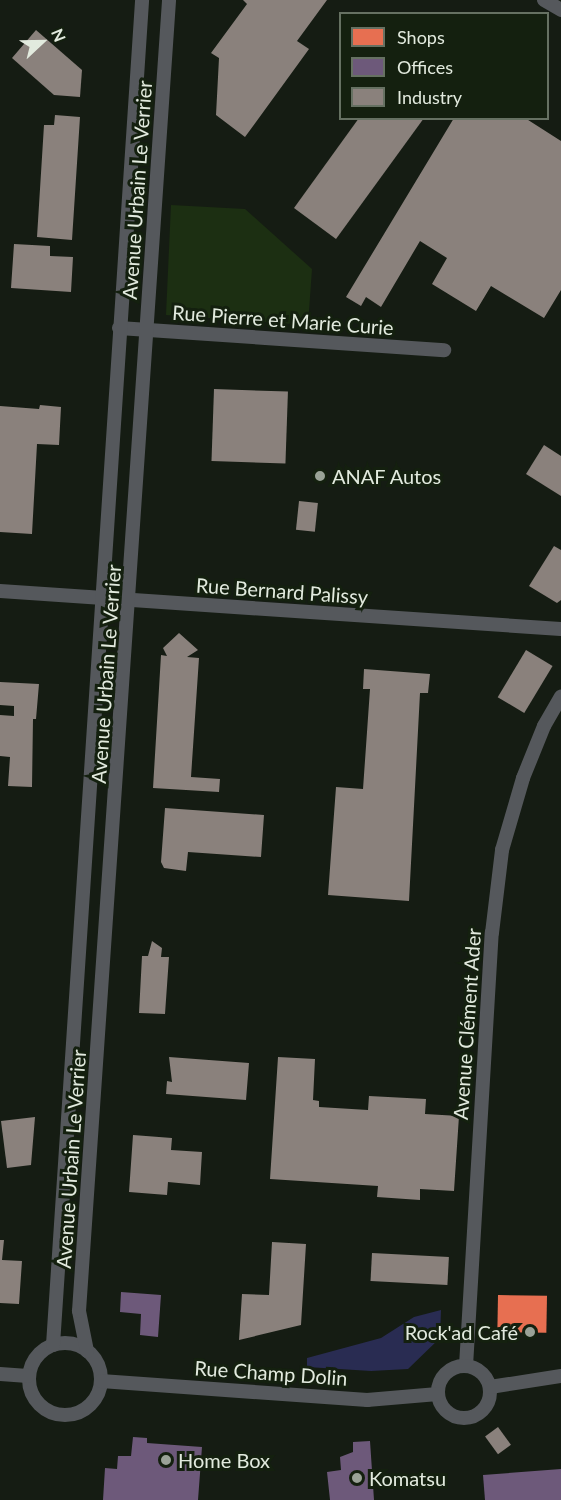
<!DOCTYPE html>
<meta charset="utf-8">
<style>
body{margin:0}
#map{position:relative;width:561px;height:1500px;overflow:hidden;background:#151c13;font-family:Lato,sans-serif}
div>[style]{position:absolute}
.green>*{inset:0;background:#1c2f12}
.water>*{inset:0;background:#292c52}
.shops>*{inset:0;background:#e76f51;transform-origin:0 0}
.offices>*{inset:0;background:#6d597a}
.industry>*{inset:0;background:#8a817c;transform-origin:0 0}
.minor>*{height:14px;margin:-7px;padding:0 7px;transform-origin:7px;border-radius:7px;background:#55585c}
.minor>.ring{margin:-7px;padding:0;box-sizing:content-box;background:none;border:14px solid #55585c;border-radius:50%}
.dots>*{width:16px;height:16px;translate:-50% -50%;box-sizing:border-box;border:3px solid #14200f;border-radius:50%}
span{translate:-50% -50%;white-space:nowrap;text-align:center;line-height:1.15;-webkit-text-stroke:6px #14200f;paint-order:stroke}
.street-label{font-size:20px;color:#e2eade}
.poi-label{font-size:20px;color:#e2eade}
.left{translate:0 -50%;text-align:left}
.right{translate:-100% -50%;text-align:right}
.legend{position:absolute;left:339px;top:12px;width:210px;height:108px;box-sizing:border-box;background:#14200f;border:2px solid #667162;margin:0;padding:8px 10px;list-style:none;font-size:18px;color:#e2eade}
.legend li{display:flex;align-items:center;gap:12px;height:30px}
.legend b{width:30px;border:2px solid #667162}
.north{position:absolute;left:12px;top:12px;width:60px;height:60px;-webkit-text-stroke:4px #14200f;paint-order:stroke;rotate:68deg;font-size:16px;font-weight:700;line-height:24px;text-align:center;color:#e2eade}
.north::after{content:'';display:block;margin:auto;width:21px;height:27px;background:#e2eade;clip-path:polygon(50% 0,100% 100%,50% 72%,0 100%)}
</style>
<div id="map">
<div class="green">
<i style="clip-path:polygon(171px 205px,245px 209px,312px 269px,308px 325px,166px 315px)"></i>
</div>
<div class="water">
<i style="clip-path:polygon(441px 1310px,440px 1338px,408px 1369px,371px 1371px,307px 1367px,307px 1358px,381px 1338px,414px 1317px)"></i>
</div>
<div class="shops">
<i style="left:498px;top:1295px;width:49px;height:37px;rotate:1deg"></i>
</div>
<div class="offices">
<i style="clip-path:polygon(121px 1292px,161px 1295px,158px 1337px,140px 1335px,141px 1314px,120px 1312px)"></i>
<i style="clip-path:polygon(133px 1437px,147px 1438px,147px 1443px,202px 1447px,198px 1500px,103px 1500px,105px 1468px,117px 1469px,118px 1456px,131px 1456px)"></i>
<i style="clip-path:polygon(370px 1441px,374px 1500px,330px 1500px,327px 1472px,341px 1470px,340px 1457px,353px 1452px,353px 1442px)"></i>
<i style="clip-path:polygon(561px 1469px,561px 1500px,485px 1500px,483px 1475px)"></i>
</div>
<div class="industry">
<i style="clip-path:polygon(243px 0,327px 0,297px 41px,309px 49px,245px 137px,216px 115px,219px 58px,211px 53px,247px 4px)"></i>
<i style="clip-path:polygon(36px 30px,82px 70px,80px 97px,54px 95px,12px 58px)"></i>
<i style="clip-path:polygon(55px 115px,80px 117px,72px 240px,37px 237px,44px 125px,54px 125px)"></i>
<i style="clip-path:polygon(359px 118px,424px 118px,336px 239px,294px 208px)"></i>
<i style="clip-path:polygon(454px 118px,525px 118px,561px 141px,561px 290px,544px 318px,491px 286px,476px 311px,432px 284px,447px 258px,420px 241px,381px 307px,366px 297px,361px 306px,346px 297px)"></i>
<i style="clip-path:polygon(14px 244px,50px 246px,50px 256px,73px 257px,71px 292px,11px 288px)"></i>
<i style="left:214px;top:389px;width:74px;height:72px;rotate:2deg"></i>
<i style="clip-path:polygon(40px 405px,61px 407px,59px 445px,37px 444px,32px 534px,0 532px,0 406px,39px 409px)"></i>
<i style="clip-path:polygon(544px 445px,561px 456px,561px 496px,526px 474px)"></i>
<i style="left:299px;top:501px;width:19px;height:29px;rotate:6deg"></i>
<i style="clip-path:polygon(554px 546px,561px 550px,561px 600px,557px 603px,529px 586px)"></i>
<i style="clip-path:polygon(179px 633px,198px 650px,187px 657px,199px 658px,191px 777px,220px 779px,219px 792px,153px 788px,161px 655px,167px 656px,163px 648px)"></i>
<i style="left:526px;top:650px;width:31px;height:55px;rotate:31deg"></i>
<i style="clip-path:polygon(364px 669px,430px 674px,428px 693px,420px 693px,409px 901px,328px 895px,336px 787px,363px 789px,370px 689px,363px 689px)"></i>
<i style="clip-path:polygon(0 682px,39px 684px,36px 719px,33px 719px,32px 787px,8px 786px,10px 757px,0 756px,0 715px,14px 716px,14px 706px,0 705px)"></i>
<i style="clip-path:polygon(165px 808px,264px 815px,261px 857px,188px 852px,186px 871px,164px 868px,161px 862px)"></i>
<i style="clip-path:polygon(152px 941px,162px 948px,161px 957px,169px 957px,165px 1014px,139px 1013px,142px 956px,148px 956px)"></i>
<i style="clip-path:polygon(169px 1057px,249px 1063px,246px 1100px,166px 1094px,167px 1081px,172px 1082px)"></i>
<i style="clip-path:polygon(278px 1057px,315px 1059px,313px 1100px,319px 1101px,319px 1107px,368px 1110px,369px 1096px,426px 1099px,425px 1114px,459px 1116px,454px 1191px,420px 1189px,420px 1200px,377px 1197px,378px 1186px,270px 1179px)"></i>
<i style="clip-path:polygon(35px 1117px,31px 1165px,7px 1168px,1px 1121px)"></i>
<i style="clip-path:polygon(133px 1135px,172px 1138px,171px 1150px,202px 1152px,200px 1185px,168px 1182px,167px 1195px,129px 1192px)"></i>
<i style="clip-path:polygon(0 1240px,4px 1240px,2px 1260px,22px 1261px,19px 1304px,0 1303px)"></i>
<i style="clip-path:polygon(272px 1242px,306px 1244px,301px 1325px,239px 1340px,242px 1294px,269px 1295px)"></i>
<i style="left:372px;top:1253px;width:77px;height:28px;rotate:3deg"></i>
<i style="left:498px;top:1427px;width:22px;height:16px;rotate:54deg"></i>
</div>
<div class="minor">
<i style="left:544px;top:0;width:20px;rotate:30deg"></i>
<i style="left:119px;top:328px;width:326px;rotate:3.9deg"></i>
<i style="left:0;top:591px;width:562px;rotate:3.88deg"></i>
<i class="ring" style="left:29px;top:1343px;width:58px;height:58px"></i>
<i style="left:53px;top:1345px;width:1348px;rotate:-86.21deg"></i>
<i style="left:87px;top:1351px;width:41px;rotate:-101.3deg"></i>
<i style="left:79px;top:1311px;width:1314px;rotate:-86.07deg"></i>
<i style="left:466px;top:1366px;width:434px;rotate:-86.6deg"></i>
<i style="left:492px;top:933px;width:84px;rotate:-83.1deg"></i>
<i style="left:502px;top:850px;width:75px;rotate:-73.7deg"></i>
<i style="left:523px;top:778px;width:56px;rotate:-68deg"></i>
<i style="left:544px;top:726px;width:34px;rotate:-60deg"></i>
<i class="ring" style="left:438px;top:1366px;width:38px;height:38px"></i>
<i style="left:0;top:1374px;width:28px;rotate:4deg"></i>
<i style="left:101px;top:1381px;width:267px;rotate:4.1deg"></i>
<i style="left:367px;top:1400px;width:71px;rotate:-4.8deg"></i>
<i style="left:490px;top:1387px;width:72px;rotate:-8.8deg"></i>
</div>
<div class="dots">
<i style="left:320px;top:476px;background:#9aa297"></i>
<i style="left:530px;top:1332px;background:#9aa297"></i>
<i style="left:166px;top:1460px;background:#9aa297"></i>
<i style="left:357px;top:1478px;background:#9aa297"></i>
</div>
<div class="street-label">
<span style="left:137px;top:190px;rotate:-86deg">Avenue Urbain Le Verrier</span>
<span style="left:283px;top:320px;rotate:4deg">Rue Pierre et Marie Curie</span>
<span style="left:282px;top:591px;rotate:4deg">Rue Bernard Palissy</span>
<span style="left:106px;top:674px;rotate:-86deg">Avenue Urbain Le Verrier</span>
<span style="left:467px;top:1024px;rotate:-86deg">Avenue Clément Ader</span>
<span style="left:71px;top:1159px;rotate:-86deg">Avenue Urbain Le Verrier</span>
<span style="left:271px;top:1373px;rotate:4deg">Rue Champ Dolin</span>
</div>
<div class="poi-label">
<span class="left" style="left:332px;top:476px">ANAF Autos</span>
<span class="right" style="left:518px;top:1332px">Rock'ad Café</span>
<span class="left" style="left:178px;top:1460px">Home Box</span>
<span class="left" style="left:369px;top:1478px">Komatsu</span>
</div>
<ul class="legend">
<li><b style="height:16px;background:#e76f51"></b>Shops</li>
<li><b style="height:16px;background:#6d597a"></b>Offices</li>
<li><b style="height:16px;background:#8a817c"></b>Industry</li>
</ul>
<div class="north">N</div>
</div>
